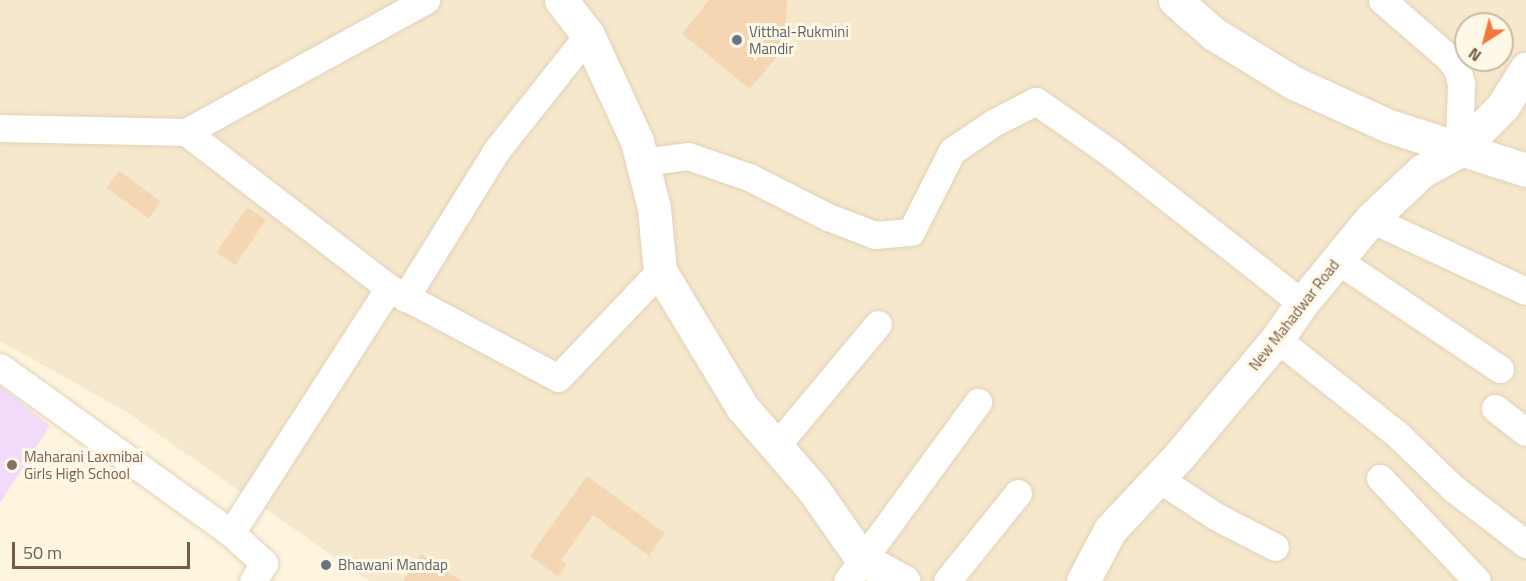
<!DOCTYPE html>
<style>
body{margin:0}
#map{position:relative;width:1526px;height:581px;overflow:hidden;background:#fef5de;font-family:"Titillium Web",sans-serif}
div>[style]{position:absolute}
.residential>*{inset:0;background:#f6e8cc}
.education>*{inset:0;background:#f2dbfa}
.building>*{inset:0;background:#f5d6b3;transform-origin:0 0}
.roads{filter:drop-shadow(0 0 2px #e2d2b9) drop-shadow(0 0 2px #e2d2b9)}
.minor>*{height:27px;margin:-13.5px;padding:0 13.5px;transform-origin:13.5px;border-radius:13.5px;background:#fff}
.tertiary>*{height:33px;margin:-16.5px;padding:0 16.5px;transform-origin:16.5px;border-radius:16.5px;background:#fff}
.dots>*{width:16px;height:16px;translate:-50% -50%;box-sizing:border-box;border:3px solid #fff8e6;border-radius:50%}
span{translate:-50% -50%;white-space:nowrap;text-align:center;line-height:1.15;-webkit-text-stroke:6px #fff8e6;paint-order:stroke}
.worship-label{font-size:15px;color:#5b616d}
.left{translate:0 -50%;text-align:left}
.street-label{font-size:15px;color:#755c45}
.education-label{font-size:15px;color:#785e54}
.north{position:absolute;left:1454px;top:12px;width:60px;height:60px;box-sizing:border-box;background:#fff8e6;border:2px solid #c8baa6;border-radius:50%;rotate:216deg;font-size:16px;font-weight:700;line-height:24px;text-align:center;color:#755c45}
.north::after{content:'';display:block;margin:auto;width:21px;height:27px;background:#f27939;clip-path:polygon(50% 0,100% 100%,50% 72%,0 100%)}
.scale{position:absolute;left:12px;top:542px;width:178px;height:27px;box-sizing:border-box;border:3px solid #755c45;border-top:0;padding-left:8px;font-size:18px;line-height:21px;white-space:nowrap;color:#755c45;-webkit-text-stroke:4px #fff8e6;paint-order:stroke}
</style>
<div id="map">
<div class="residential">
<i style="clip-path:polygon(evenodd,0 0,1526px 0,1526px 581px,369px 581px,125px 411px,0 341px,0 0,1466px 24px,1502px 24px,1502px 60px,1466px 60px,1466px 24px)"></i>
</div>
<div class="education">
<i style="clip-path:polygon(0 386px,50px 426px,0 503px)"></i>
</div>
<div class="building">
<i style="clip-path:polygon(709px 0,787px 0,785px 47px,750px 89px,682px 34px)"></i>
<i style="left:119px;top:171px;width:52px;height:21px;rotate:36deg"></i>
<i style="left:247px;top:207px;width:23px;height:55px;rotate:34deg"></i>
<i style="clip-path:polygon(587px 476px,665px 533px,649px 556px,593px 515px,561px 560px,567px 564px,558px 576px,530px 556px)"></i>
<i style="clip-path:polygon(421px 554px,461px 581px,403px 581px)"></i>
</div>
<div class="roads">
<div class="minor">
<i style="left:1382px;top:0;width:89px;rotate:40.9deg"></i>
<i style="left:1449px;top:58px;width:14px;rotate:54deg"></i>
<i style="left:1457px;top:69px;width:15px;rotate:74deg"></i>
<i style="left:1461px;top:83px;width:68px;rotate:91.7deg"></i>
<i style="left:0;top:128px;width:186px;rotate:1.2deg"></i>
<i style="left:186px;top:132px;width:274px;rotate:-28.8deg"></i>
<i style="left:186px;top:132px;width:256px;rotate:37.5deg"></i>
<i style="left:389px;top:288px;width:191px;rotate:28deg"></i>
<i style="left:558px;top:378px;width:148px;rotate:-46.4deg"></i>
<i style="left:642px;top:162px;width:46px;rotate:-7.4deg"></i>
<i style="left:688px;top:156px;width:65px;rotate:19deg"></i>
<i style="left:749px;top:177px;width:89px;rotate:26.9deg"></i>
<i style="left:828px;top:217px;width:50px;rotate:21deg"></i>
<i style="left:875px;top:235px;width:36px;rotate:-5deg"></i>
<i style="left:911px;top:232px;width:91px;rotate:-63.2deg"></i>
<i style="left:952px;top:151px;width:50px;rotate:-34.3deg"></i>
<i style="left:993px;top:123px;width:48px;rotate:-27.1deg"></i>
<i style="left:1036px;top:101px;width:94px;rotate:35deg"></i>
<i style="left:1113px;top:155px;width:240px;rotate:38.1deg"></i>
<i style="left:1371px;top:219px;width:171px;rotate:24.9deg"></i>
<i style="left:1337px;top:260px;width:196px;rotate:33.8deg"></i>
<i style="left:405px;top:298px;width:173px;rotate:-58.2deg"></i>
<i style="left:496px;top:151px;width:148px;rotate:-51.6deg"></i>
<i style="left:1277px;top:339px;width:154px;rotate:38.4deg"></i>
<i style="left:1398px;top:435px;width:78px;rotate:44deg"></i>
<i style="left:1454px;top:489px;width:91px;rotate:37.4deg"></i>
<i style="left:0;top:367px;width:284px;rotate:35.7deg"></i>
<i style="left:231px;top:533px;width:45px;rotate:42.3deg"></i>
<i style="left:264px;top:563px;width:21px;rotate:121deg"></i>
<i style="left:1495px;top:408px;width:39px;rotate:38deg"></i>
<i style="left:776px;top:446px;width:159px;rotate:-50.1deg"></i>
<i style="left:1156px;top:477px;width:73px;rotate:33.3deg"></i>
<i style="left:1217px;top:517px;width:65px;rotate:27.3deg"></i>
<i style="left:1380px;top:478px;width:141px;rotate:46.7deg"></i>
<i style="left:231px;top:533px;width:292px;rotate:-57.2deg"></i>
<i style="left:847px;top:581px;width:222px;rotate:-53.8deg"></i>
<i style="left:947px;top:581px;width:113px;rotate:-51.1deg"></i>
</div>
<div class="tertiary">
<i style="left:561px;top:0;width:44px;rotate:52.4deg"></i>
<i style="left:588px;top:35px;width:117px;rotate:65.2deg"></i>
<i style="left:637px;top:141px;width:69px;rotate:75.8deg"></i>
<i style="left:654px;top:208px;width:63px;rotate:84.6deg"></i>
<i style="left:660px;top:271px;width:159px;rotate:58.9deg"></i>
<i style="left:742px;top:407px;width:108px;rotate:49.1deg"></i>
<i style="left:813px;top:489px;width:85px;rotate:55deg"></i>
<i style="left:862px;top:559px;width:47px;rotate:28.2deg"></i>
<i style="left:1175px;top:0;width:52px;rotate:41.1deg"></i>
<i style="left:1214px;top:34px;width:94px;rotate:31.5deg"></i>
<i style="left:1294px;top:83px;width:104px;rotate:24.4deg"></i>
<i style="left:1389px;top:126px;width:144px;rotate:17.8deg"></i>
<i style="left:1083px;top:581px;width:58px;rotate:-62.1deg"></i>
<i style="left:1110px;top:530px;width:101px;rotate:-47deg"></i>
<i style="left:1179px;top:456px;width:153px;rotate:-50.1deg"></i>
<i style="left:1277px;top:339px;width:44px;rotate:-55.2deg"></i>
<i style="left:1302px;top:303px;width:109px;rotate:-50.6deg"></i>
<i style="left:1371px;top:219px;width:70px;rotate:-43.3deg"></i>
<i style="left:1422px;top:171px;width:42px;rotate:-28.4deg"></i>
<i style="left:1459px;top:151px;width:63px;rotate:-45.6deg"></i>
<i style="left:1503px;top:106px;width:44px;rotate:-58.1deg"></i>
</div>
</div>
<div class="dots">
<i style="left:737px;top:40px;background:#6b7280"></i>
<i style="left:12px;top:465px;background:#8d6e63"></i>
<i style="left:326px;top:565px;background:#6b7280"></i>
</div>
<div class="worship-label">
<span class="left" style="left:749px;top:40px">Vitthal-Rukmini<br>Mandir</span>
<span class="left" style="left:338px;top:565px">Bhawani Mandap</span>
</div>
<div class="street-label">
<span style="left:1294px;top:315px;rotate:-52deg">New Mahadwar Road</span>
</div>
<div class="education-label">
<span class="left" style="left:24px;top:465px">Maharani Laxmibai<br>Girls High School</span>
</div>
<div class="north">N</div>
<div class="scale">50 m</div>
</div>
